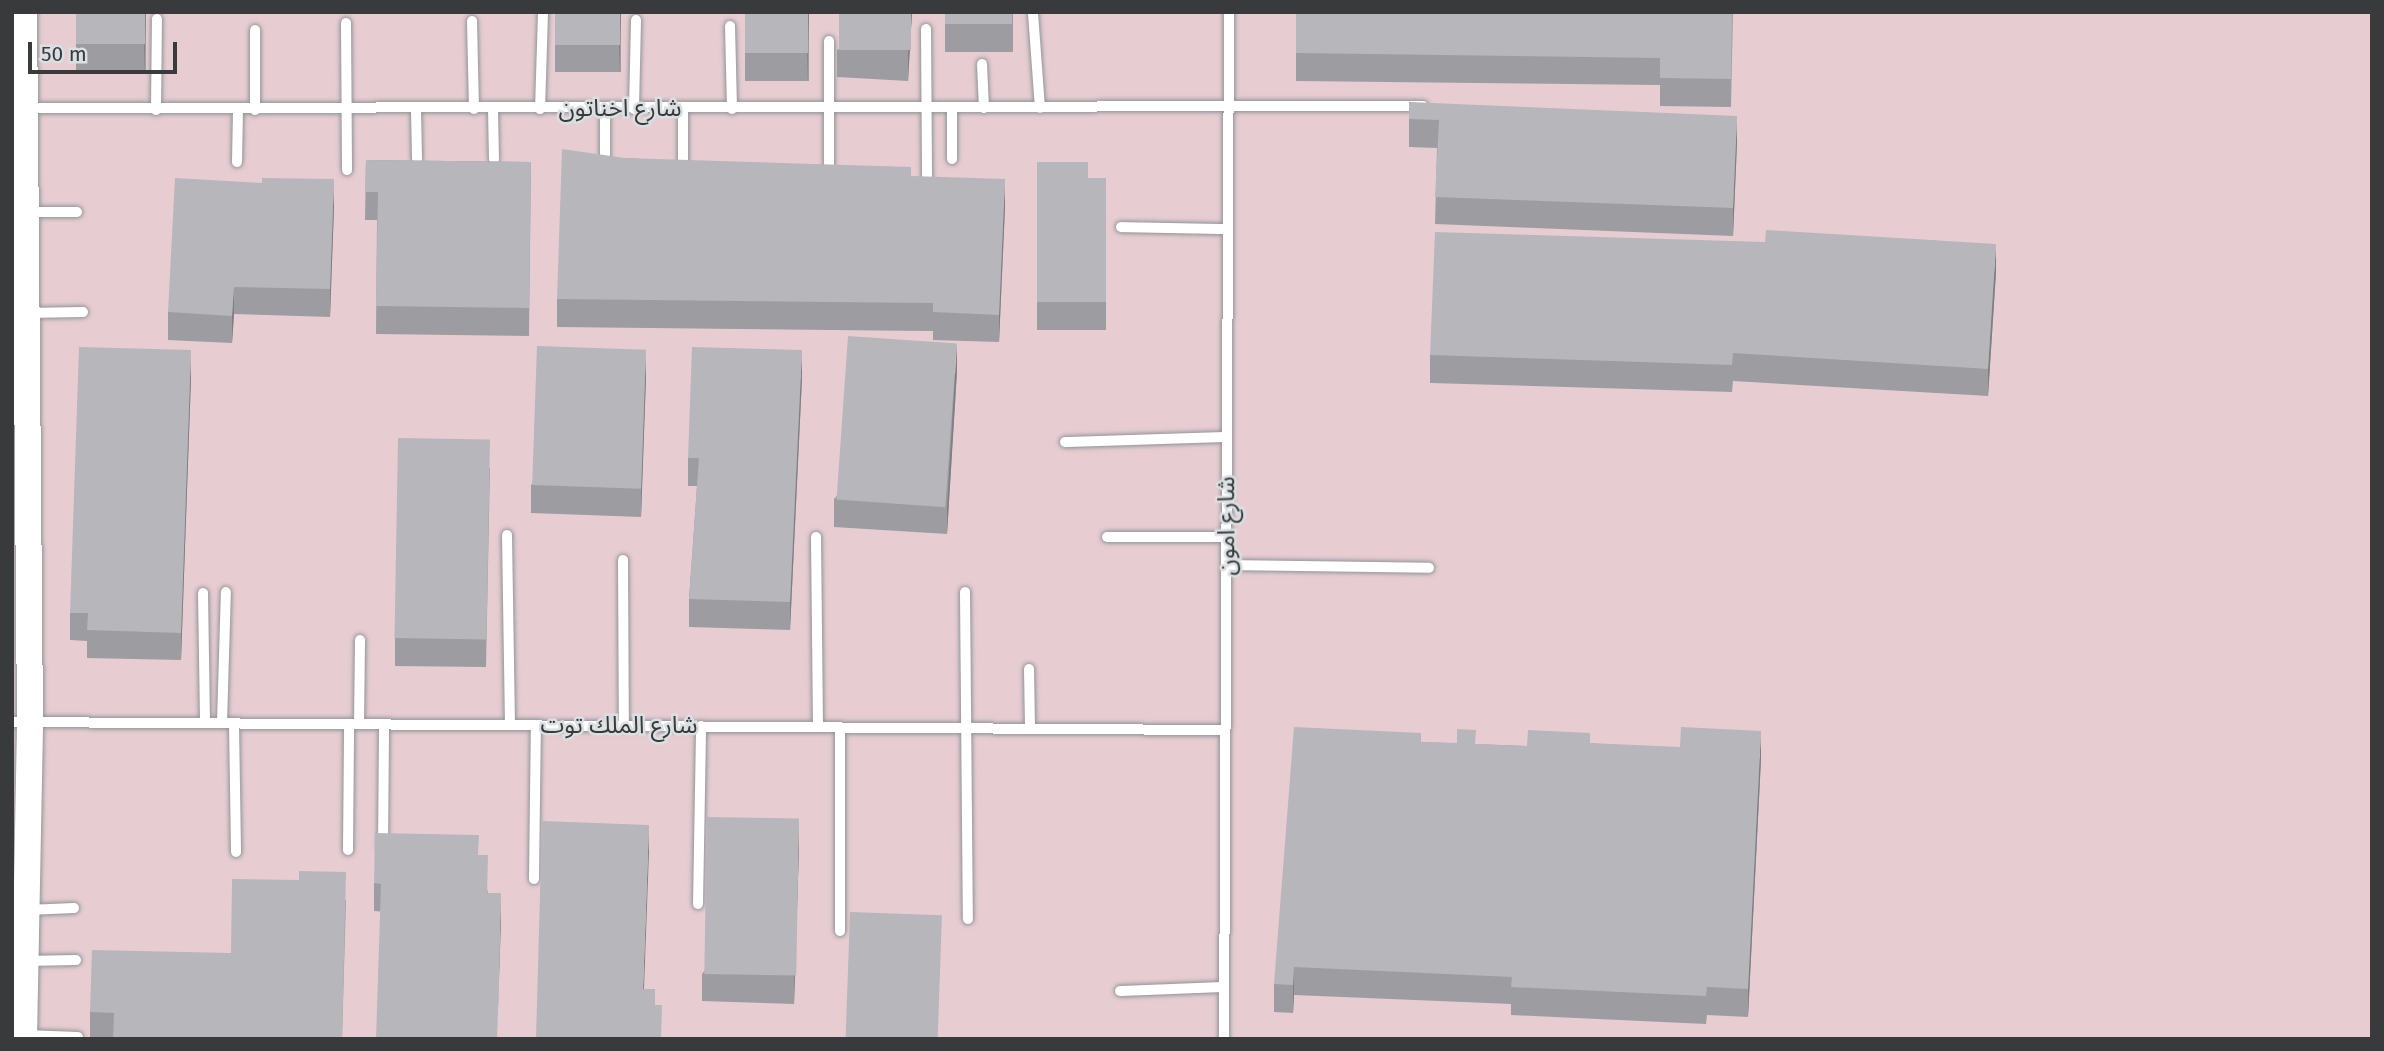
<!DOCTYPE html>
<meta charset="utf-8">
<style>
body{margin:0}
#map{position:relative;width:2384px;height:1051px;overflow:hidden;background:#dadfe2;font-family:"Fira Sans","Noto Sans Arabic",sans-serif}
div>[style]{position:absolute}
.industrial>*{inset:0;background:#e7cdd2;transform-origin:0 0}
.roads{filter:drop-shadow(0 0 2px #919599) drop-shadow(0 0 2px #919599)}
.service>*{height:10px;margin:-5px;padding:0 5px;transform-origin:5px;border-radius:5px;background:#fff}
.tertiary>*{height:26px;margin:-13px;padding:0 13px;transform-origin:13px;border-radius:13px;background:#fff}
.wall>*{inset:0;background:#9d9da1;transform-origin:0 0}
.shaded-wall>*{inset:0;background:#7f7f83}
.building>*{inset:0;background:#b6b6bb;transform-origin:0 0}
span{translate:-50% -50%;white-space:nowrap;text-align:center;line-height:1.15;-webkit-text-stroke:5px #dadfe2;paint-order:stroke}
.street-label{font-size:24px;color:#383a3b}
.frame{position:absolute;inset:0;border:14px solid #383a3b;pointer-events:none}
.scale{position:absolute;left:28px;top:42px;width:149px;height:32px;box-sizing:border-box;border:4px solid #383a3b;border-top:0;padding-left:9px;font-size:21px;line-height:24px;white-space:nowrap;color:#383a3b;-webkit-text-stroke:5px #dadfe2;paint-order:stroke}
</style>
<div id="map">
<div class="industrial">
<i style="left:12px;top:12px;width:2360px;height:1027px"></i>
</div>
<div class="roads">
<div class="service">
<i style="left:1033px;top:13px;width:95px;rotate:85.8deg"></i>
<i style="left:472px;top:21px;width:88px;rotate:88.7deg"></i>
<i style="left:346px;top:23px;width:147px;rotate:89.6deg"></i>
<i style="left:730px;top:26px;width:83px;rotate:88.6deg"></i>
<i style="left:926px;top:29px;width:157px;rotate:89.6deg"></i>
<i style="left:255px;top:30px;width:80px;rotate:90deg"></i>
<i style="left:829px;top:41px;width:134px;rotate:90deg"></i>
<i style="left:982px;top:64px;width:44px;rotate:87.4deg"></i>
<i style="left:26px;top:108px;width:1397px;rotate:-0.08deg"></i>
<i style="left:952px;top:108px;width:51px;rotate:90deg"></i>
<i style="left:493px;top:109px;width:50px;rotate:88.9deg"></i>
<i style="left:540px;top:109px;width:96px;rotate:-88.2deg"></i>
<i style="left:605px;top:109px;width:56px;rotate:90deg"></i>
<i style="left:634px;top:109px;width:89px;rotate:-88.7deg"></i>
<i style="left:683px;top:109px;width:55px;rotate:90deg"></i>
<i style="left:156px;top:110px;width:91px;rotate:-89.4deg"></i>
<i style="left:416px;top:110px;width:49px;rotate:88.8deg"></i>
<i style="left:237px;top:162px;width:52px;rotate:-88.9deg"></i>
<i style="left:25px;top:212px;width:52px"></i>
<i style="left:1121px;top:227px;width:107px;rotate:1.1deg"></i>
<i style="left:26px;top:313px;width:57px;rotate:-1deg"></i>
<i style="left:1065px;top:442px;width:162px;rotate:-1.8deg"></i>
<i style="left:507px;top:535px;width:190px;rotate:89.1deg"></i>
<i style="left:816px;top:537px;width:190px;rotate:89.4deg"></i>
<i style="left:1107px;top:537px;width:119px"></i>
<i style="left:623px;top:560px;width:166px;rotate:89.7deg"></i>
<i style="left:1226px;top:565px;width:203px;rotate:0.8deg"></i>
<i style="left:965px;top:592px;width:327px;rotate:89.5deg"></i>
<i style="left:203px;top:593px;width:130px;rotate:89.1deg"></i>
<i style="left:1029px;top:669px;width:60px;rotate:89deg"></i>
<i style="left:12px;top:722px;width:1213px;rotate:0.38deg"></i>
<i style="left:222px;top:723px;width:131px;rotate:-88.3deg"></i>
<i style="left:234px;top:723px;width:129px;rotate:89.1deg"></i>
<i style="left:359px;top:724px;width:84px;rotate:-89.3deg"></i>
<i style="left:840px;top:727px;width:204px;rotate:90deg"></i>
<i style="left:383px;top:847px;width:123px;rotate:-89.5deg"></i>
<i style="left:348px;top:850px;width:126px;rotate:-89.5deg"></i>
<i style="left:534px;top:879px;width:154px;rotate:-89.3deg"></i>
<i style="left:698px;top:904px;width:178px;rotate:-89deg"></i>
<i style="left:27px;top:910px;width:47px;rotate:-2.4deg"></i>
<i style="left:25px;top:961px;width:51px;rotate:-1.1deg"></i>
<i style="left:1120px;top:991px;width:104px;rotate:-2.2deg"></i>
<i style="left:24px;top:1035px;width:54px;rotate:2.1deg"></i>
<i style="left:1224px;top:1039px;width:1027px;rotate:-89.72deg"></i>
</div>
<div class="tertiary">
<i style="left:24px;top:1039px;width:317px;rotate:-88.9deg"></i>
<i style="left:30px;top:722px;width:710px;rotate:-90.48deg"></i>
</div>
</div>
<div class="wall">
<i style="left:76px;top:12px;width:70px;height:60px"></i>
<i style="left:555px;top:12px;width:66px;height:60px"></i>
<i style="left:745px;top:12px;width:64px;height:69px"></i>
<i style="clip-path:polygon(912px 12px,908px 81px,837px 77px,837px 50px)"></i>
<i style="left:945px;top:12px;width:68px;height:40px"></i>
<i style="clip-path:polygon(1296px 12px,1733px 12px,1731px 107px,1660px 106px,1660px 85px,1296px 81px)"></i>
<i style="clip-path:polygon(1409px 102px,1737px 143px,1733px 236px,1435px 224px,1437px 148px,1409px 147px)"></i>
<i style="clip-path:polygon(625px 158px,911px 176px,1005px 207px,999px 342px,933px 340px,933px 331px,557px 327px,557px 299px)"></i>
<i style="clip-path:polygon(366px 160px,531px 162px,529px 336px,376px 334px,377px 220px,365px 220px)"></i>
<i style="clip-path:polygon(1037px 162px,1088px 178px,1106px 178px,1106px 330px,1037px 330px)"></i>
<i style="clip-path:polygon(262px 183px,334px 207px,330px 317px,234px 314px,232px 343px,168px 340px,168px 312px)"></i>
<i style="clip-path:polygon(1765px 242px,1996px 272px,1988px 396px,1733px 381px,1732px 392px,1430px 383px,1430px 355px)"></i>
<i style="clip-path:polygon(957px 371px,947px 534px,834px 527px,834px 499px)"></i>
<i style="clip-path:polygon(646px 377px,641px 517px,531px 513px,531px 485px)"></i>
<i style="clip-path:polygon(191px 378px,181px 660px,87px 658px,87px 641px,70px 640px,70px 613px)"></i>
<i style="clip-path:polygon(802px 378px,790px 630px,689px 627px,689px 599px,697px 486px,688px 486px,688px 458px)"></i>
<i style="clip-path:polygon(490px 467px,486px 667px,395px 666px,395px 638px)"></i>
<i style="clip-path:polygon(1421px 742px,1527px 746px,1590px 743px,1761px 759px,1748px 1017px,1707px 1015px,1706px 1024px,1511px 1015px,1511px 1004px,1294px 995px,1293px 1013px,1274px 1012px,1274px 984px)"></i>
<i style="clip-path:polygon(799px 847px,794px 1004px,702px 1001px,702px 974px)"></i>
<i style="clip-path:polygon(479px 855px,488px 893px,501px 921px,374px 911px,374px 883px)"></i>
<i style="clip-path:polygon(346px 900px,342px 1039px,90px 1039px,90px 1012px,231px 953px)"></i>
</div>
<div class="shaded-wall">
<i style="clip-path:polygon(145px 12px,146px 12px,144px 74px,144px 46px)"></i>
<i style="clip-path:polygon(620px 12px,621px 12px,619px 74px,619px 46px)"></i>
<i style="clip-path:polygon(808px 12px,809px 12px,807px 83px,807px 55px)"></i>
<i style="clip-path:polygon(911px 12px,912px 12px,908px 81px,908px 53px)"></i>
<i style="clip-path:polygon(1737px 116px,1737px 143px,1733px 236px,1733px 208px)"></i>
<i style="clip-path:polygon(334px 179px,334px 207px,330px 317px,330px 289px)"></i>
<i style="clip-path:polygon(1005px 179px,1005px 207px,999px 342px,999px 315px)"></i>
<i style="clip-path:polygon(1996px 244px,1996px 272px,1988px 396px,1988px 369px)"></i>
<i style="clip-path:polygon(234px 287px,234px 314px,232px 343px,232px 316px)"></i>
<i style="clip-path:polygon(957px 343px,957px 371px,947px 534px,947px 506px)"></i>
<i style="clip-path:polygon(646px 349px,646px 377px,641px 517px,641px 489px)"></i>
<i style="clip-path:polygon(191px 350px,191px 378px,181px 660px,181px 633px)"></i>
<i style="clip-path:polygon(802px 350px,802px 378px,790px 630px,790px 602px)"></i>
<i style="clip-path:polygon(1761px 731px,1761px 759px,1748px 1017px,1748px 989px)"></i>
<i style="clip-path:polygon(799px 819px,799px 847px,794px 1004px,794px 976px)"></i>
<i style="clip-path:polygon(649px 825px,649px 852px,643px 1016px,643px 989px)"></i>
<i style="clip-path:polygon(501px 893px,501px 921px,497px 1039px)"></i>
<i style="clip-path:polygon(1294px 967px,1294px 995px,1293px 1013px,1293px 985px)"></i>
</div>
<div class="building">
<i style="left:76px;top:12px;width:69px;height:32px"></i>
<i style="left:555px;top:12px;width:65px;height:33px"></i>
<i style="left:745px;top:12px;width:63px;height:41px"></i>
<i style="left:839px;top:12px;width:72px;height:38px"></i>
<i style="left:945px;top:12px;width:67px;height:12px"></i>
<i style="clip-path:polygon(1296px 12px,1732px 12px,1731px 79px,1660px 78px,1660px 58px,1296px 53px)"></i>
<i style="clip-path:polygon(1409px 102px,1737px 116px,1733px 208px,1435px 197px,1439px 120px,1409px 119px)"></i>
<i style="clip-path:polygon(562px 149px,625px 158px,911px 167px,911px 176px,1005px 179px,999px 315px,933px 312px,933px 303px,557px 299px)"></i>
<i style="clip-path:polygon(366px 160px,531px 162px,529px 308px,376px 306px,378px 192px,365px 192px)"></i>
<i style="clip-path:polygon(1037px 162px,1088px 162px,1088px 178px,1106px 178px,1106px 302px,1037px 302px)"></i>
<i style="clip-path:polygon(175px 178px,262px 183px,262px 178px,334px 179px,330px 289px,234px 287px,232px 316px,168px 312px)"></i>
<i style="clip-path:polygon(1766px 230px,1996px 244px,1988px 369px,1733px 353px,1732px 365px,1430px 355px,1435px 232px,1765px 242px)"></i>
<i style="left:848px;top:336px;width:109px;height:164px;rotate:4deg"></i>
<i style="left:537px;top:346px;width:109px;height:139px;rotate:2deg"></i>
<i style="clip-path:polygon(79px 347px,191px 350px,181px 633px,87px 630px,88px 613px,70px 613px)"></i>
<i style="clip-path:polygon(692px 347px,802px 350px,790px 602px,689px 599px,699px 458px,688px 458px)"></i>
<i style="left:398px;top:438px;width:92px;height:200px;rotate:1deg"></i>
<i style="clip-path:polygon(1294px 727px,1421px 733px,1421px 742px,1457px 743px,1457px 729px,1476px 730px,1475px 744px,1527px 746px,1528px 730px,1590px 733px,1590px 743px,1680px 747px,1681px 727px,1761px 731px,1748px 989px,1707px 987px,1706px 996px,1511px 987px,1512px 977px,1294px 967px,1293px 985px,1274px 984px)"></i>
<i style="left:707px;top:817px;width:92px;height:157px;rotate:1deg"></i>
<i style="clip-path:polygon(542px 821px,649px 825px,643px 989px,655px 989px,655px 1005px,662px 1005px,661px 1039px,536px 1039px)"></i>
<i style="clip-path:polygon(375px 833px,479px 835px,478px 855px,488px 855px,487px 893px,501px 893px,497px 1039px,376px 1039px,381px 884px,374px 883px)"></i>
<i style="clip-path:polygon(299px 871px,346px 872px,342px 1039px,113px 1039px,114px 1013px,90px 1012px,92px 950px,231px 953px,232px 879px,299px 880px)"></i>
<i style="left:850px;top:912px;width:92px;height:127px;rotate:2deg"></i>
</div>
<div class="street-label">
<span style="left:620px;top:109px">شارع اخناتون</span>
<span style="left:1227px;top:526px;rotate:-90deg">شارع امون</span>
<span style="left:619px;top:726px">شارع الملك توت</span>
</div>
<div class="frame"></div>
<div class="scale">50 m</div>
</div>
